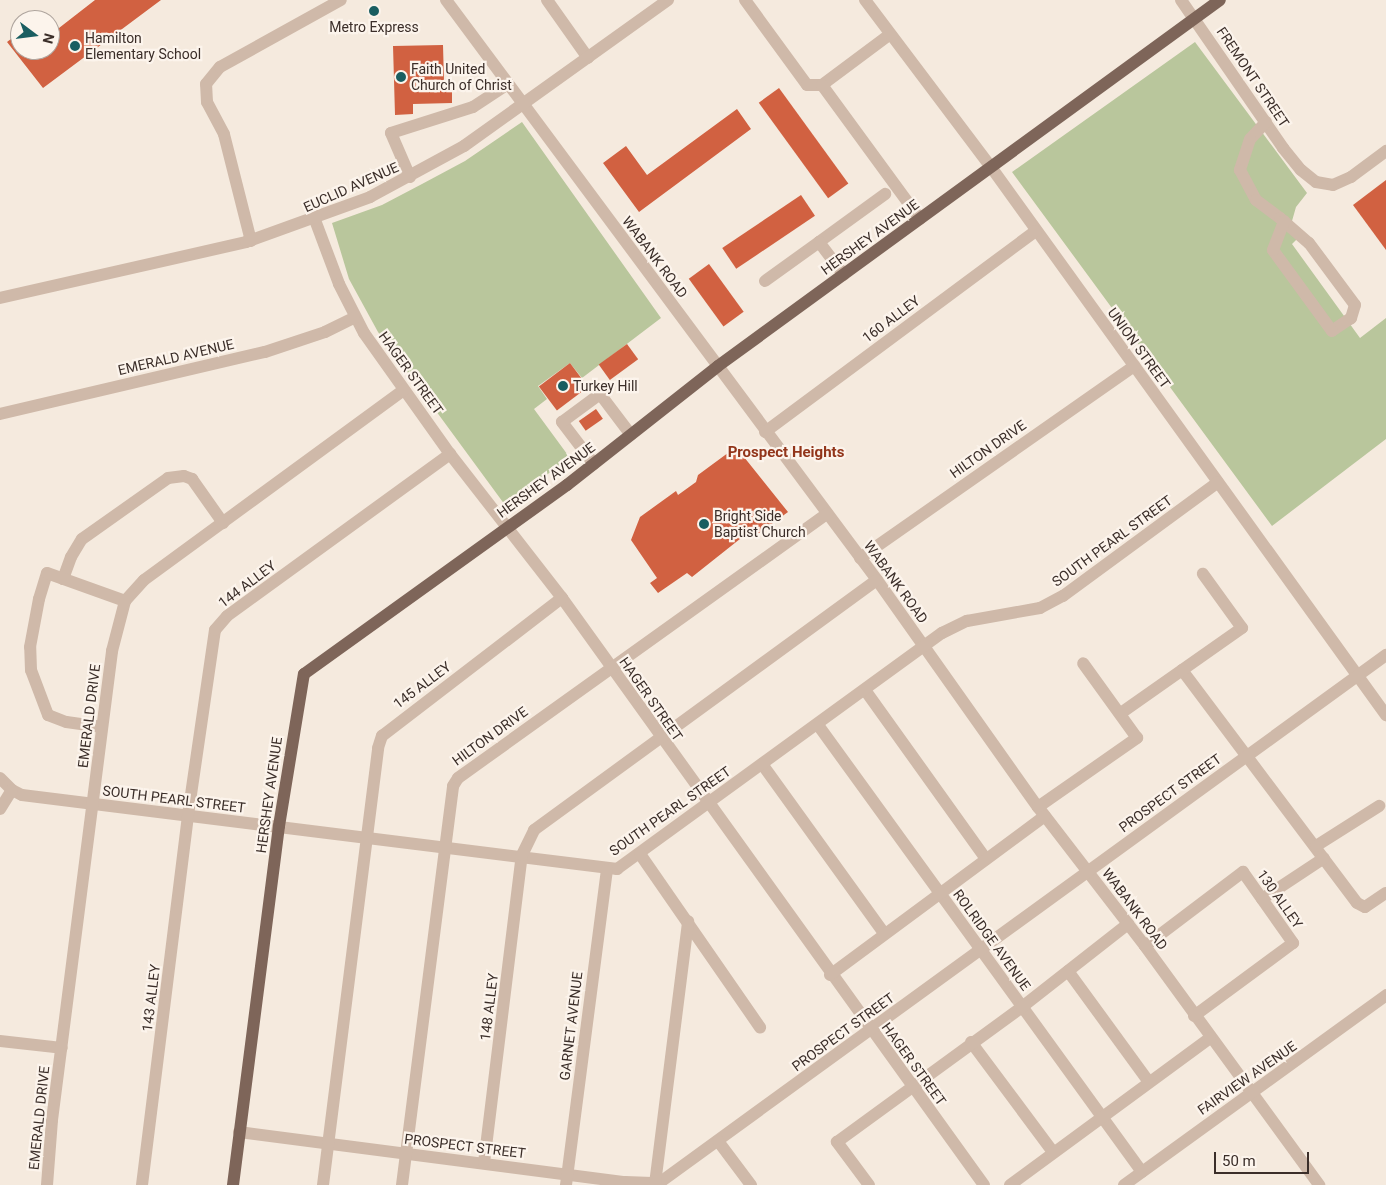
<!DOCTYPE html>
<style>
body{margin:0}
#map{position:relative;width:1386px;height:1185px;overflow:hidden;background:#f5eade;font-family:Roboto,sans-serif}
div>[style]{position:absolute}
.green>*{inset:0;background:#b9c69c}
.building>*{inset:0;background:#d16141;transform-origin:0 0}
.minor>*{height:12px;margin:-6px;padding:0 6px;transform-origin:6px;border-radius:6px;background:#cfb9a9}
.major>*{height:12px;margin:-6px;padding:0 6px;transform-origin:6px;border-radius:6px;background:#7e6559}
.dots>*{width:14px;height:14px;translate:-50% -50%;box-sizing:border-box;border:2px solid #fcf4ec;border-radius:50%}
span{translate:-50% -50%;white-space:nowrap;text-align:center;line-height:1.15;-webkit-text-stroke:4.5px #fcf4ec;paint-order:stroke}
.poi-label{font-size:14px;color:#3b2e29}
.left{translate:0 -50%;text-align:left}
.street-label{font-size:14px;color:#3b2e29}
.neighbourhood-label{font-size:15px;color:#92351a;font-weight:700}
.north{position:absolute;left:10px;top:10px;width:50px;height:50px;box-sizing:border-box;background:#fcf4ec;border:1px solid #afa59e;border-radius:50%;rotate:105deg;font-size:14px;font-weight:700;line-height:20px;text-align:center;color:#3b2e29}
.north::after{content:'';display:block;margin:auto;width:18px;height:22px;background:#1a5e61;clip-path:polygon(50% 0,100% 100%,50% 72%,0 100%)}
.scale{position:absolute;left:1214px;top:1152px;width:95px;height:22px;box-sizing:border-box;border:2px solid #3b2e29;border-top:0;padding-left:6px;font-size:15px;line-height:18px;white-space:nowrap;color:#3b2e29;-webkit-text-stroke:4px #fcf4ec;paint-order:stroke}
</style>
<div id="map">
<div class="green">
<i style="clip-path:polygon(1195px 42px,1307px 193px,1296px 207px,1292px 221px,1298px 238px,1292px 244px,1360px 338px,1386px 318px,1386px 439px,1272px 526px,1012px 172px)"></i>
<i style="clip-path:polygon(522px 122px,661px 318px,582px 378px,570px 363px,538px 386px,547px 399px,534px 409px,570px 458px,505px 505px,378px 332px,349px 279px,332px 223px,382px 205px,422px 184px,465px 161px)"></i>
</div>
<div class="building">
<i style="clip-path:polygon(95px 0,161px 0,43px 88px,7px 42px,20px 32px,20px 50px,50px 50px,50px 35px)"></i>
<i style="clip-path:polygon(443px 45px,444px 81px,452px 81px,452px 103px,413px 104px,413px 114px,395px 115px,393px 46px)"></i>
<i style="left:779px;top:88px;width:118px;height:25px;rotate:54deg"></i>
<i style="clip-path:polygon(737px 109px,751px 129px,639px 212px,603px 163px,626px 146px,647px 175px)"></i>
<i style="clip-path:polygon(1386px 180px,1386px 250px,1353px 205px)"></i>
<i style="left:801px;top:195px;width:25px;height:95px;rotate:56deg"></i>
<i style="left:709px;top:264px;width:59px;height:25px;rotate:54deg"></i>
<i style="left:627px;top:344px;width:19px;height:35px;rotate:54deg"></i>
<i style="left:570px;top:363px;width:30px;height:39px;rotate:53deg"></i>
<i style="left:596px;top:409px;width:12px;height:21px;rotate:55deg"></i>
<i style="clip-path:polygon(736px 447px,788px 512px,755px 536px,750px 531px,692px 577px,687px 573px,658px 593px,650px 583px,657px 578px,631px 540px,640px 517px,676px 491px,678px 495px,696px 482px,698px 475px)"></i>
</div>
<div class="minor">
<i style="left:446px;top:0;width:723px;rotate:53.38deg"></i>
<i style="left:877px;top:580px;width:278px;rotate:54.7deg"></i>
<i style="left:1038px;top:807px;width:175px;rotate:52.4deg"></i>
<i style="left:1145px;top:946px;width:296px;rotate:53.9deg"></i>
<i style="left:547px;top:0;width:71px;rotate:54.7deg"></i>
<i style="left:745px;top:0;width:105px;rotate:53.9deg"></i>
<i style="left:807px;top:85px;width:15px"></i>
<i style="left:822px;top:85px;width:84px;rotate:-36.7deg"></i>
<i style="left:865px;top:0;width:209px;rotate:53deg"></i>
<i style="left:991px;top:167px;width:676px;rotate:54.22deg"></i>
<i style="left:1181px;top:0;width:180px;rotate:55.4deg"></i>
<i style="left:1283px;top:148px;width:28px;rotate:51deg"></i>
<i style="left:1301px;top:170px;width:19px;rotate:39deg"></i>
<i style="left:1316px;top:182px;width:17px;rotate:10deg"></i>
<i style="left:1333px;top:185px;width:20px;rotate:-24deg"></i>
<i style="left:1351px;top:177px;width:44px;rotate:-36.6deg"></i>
<i style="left:822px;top:85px;width:166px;rotate:53.8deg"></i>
<i style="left:1266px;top:122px;width:23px;rotate:133deg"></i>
<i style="left:1250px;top:139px;width:33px;rotate:108deg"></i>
<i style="left:1240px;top:170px;width:34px;rotate:62deg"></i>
<i style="left:1256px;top:200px;width:30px;rotate:37deg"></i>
<i style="left:1280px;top:218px;width:38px;rotate:41deg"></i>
<i style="left:1309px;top:243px;width:77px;rotate:53.4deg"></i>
<i style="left:1355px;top:305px;width:14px;rotate:107deg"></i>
<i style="left:1351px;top:318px;width:23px;rotate:146deg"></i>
<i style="left:1332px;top:331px;width:100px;rotate:-126.1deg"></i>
<i style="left:1273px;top:250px;width:31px;rotate:-69deg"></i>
<i style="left:410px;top:177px;width:48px;rotate:-113.4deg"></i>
<i style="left:391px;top:133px;width:86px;rotate:-17.6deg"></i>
<i style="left:473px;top:107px;width:42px;rotate:-33.3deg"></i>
<i style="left:315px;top:220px;width:68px;rotate:69.4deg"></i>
<i style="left:339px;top:284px;width:55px;rotate:63deg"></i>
<i style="left:364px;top:333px;width:148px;rotate:54.6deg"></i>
<i style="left:450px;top:454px;width:182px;rotate:52.1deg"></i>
<i style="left:562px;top:598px;width:723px;rotate:54.29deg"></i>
<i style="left:251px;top:241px;width:110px;rotate:-104.2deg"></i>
<i style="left:224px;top:134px;width:36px;rotate:-118deg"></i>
<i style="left:207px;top:102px;width:18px;rotate:-93deg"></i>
<i style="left:206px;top:84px;width:22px;rotate:-51deg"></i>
<i style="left:220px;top:67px;width:138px;rotate:-29deg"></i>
<i style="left:819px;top:242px;width:82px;rotate:-36deg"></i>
<i style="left:765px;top:281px;width:67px;rotate:-35.8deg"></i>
<i style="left:819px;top:242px;width:41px;rotate:52.9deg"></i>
<i style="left:0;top:298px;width:252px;rotate:-12.8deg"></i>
<i style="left:246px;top:242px;width:132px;rotate:-19.9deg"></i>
<i style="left:370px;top:197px;width:107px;rotate:-28.5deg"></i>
<i style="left:464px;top:146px;width:251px;rotate:-35.6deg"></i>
<i style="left:0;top:414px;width:272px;rotate:-13.2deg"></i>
<i style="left:265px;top:352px;width:63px;rotate:-18.4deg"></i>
<i style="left:325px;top:332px;width:32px;rotate:-26deg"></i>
<i style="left:765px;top:432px;width:337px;rotate:-36.6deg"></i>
<i style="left:594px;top:464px;width:53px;rotate:-127.3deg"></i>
<i style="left:562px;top:422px;width:47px;rotate:-36.4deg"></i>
<i style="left:600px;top:394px;width:51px;rotate:52.9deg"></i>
<i style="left:860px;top:558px;width:335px;rotate:-35deg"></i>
<i style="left:63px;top:579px;width:23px;rotate:-70deg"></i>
<i style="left:71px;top:557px;width:21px;rotate:-59deg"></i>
<i style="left:82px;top:539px;width:105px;rotate:-35.3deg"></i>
<i style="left:168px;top:478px;width:16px;rotate:-7deg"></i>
<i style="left:184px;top:476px;width:9px;rotate:21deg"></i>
<i style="left:192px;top:479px;width:54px;rotate:54.8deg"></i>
<i style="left:1182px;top:670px;width:291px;rotate:53.1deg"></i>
<i style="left:1357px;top:903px;width:9px;rotate:27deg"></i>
<i style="left:1365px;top:907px;width:25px;rotate:-34deg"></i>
<i style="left:865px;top:690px;width:208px;rotate:54.4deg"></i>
<i style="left:1121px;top:713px;width:148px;rotate:-35.1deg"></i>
<i style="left:1242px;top:628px;width:67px;rotate:-125.8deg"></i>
<i style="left:818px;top:725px;width:552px;rotate:54.06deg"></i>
<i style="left:102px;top:727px;width:36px;rotate:-172deg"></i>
<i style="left:66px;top:722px;width:19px;rotate:-159deg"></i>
<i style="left:48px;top:715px;width:48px;rotate:-110.7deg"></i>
<i style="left:31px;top:670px;width:23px;rotate:-92deg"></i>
<i style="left:30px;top:647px;width:49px;rotate:-79.4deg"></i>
<i style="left:39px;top:599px;width:27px;rotate:-73deg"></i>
<i style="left:47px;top:573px;width:83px;rotate:19.7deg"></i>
<i style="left:762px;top:764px;width:208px;rotate:54.2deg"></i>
<i style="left:0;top:778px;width:17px;rotate:45deg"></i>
<i style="left:12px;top:790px;width:11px;rotate:27deg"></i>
<i style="left:22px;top:795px;width:600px;rotate:7.09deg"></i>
<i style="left:617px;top:869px;width:402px;rotate:-36deg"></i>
<i style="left:942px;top:633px;width:28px;rotate:-26deg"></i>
<i style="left:967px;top:621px;width:74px;rotate:-10.1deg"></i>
<i style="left:1040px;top:608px;width:26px;rotate:-28deg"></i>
<i style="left:1063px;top:596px;width:192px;rotate:-36.3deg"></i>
<i style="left:1038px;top:807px;width:121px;rotate:-34.9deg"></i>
<i style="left:1137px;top:738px;width:92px;rotate:-125.8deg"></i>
<i style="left:0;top:809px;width:22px;rotate:-58deg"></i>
<i style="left:1316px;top:846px;width:75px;rotate:-32.4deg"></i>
<i style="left:640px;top:854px;width:211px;rotate:55.3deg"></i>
<i style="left:1262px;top:899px;width:74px;rotate:-33.5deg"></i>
<i style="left:1145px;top:946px;width:123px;rotate:-37.1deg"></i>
<i style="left:1243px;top:872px;width:87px;rotate:54.8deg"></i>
<i style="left:1293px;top:943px;width:123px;rotate:143.6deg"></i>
<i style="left:1068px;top:971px;width:137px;rotate:53.9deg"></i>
<i style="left:830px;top:975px;width:267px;rotate:-36.5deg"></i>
<i style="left:0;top:1041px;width:62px;rotate:6.4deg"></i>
<i style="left:971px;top:1042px;width:137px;rotate:53.3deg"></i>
<i style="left:239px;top:1132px;width:389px;rotate:7.4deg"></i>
<i style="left:625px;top:1182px;width:34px;rotate:2deg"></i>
<i style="left:659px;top:1183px;width:899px;rotate:-35.99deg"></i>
<i style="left:718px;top:1141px;width:55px;rotate:53.1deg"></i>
<i style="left:484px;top:1163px;width:310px;rotate:-83deg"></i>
<i style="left:522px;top:855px;width:28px;rotate:-64deg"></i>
<i style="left:534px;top:830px;width:424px;rotate:-36.1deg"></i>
<i style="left:655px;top:1184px;width:265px;rotate:-82.8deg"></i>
<i style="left:47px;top:1185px;width:65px;rotate:-85.6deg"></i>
<i style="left:52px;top:1120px;width:473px;rotate:-82.7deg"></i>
<i style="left:112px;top:651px;width:52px;rotate:-75.4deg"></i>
<i style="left:125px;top:601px;width:28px;rotate:-48deg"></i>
<i style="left:144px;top:580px;width:322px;rotate:-36.2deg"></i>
<i style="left:142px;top:1185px;width:373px;rotate:-82.9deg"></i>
<i style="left:188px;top:815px;width:187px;rotate:-81.7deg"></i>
<i style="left:215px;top:630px;width:18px;rotate:-49deg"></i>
<i style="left:227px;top:616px;width:276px;rotate:-36deg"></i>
<i style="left:323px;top:1185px;width:440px;rotate:-82.8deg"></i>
<i style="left:378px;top:748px;width:13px;rotate:-72deg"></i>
<i style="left:382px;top:736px;width:227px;rotate:-37.5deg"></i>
<i style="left:402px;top:1185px;width:402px;rotate:-82.7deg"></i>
<i style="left:453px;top:786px;width:9px;rotate:-58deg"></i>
<i style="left:458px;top:778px;width:454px;rotate:-35.6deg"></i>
<i style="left:566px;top:1185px;width:318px;rotate:-82.6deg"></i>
<i style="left:869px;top:1185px;width:54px;rotate:-126.7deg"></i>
<i style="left:837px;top:1142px;width:229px;rotate:-36.1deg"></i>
<i style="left:1022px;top:1007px;width:135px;rotate:-38.1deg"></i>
<i style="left:1010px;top:1185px;width:248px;rotate:-36.3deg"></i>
<i style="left:1124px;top:1185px;width:324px;rotate:-35.9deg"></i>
</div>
<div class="major">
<i style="left:233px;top:1185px;width:362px;rotate:-82.7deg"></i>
<i style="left:279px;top:826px;width:154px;rotate:-80.7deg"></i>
<i style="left:304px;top:674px;width:324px;rotate:-35.7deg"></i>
<i style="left:567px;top:485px;width:192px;rotate:-38.2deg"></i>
<i style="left:718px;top:366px;width:621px;rotate:-36.1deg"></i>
</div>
<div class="dots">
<i style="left:374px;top:11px;background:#1a5e61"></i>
<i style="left:75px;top:46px;background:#1a5e61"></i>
<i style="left:401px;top:77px;background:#1a5e61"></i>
<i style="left:563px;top:386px;background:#1a5e61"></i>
<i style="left:704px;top:524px;background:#1a5e61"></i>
</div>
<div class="poi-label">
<span style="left:374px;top:27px">Metro Express</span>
<span class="left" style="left:85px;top:46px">Hamilton<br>Elementary School</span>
<span class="left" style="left:411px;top:77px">Faith United<br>Church of Christ</span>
<span class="left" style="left:573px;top:386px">Turkey Hill</span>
<span class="left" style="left:714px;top:524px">Bright Side<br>Baptist Church</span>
</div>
<div class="street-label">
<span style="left:1253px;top:77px;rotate:56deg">FREMONT STREET</span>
<span style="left:351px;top:187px;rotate:-24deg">EUCLID AVENUE</span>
<span style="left:870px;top:237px;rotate:-36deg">HERSHEY AVENUE</span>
<span style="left:655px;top:257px;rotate:53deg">WABANK ROAD</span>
<span style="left:891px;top:319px;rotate:-37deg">160 ALLEY</span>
<span style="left:1139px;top:348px;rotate:54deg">UNION STREET</span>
<span style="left:176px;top:357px;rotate:-13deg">EMERALD AVENUE</span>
<span style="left:411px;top:373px;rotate:54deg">HAGER STREET</span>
<span style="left:988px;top:449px;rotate:-35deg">HILTON DRIVE</span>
<span style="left:546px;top:480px;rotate:-36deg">HERSHEY AVENUE</span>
<span style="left:1112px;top:541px;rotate:-36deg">SOUTH PEARL STREET</span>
<span style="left:896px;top:582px;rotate:54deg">WABANK ROAD</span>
<span style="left:247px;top:584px;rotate:-37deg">144 ALLEY</span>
<span style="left:422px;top:685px;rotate:-37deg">145 ALLEY</span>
<span style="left:651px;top:699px;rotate:55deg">HAGER STREET</span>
<span style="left:89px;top:716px;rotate:-83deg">EMERALD DRIVE</span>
<span style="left:490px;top:736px;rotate:-36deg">HILTON DRIVE</span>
<span style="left:1170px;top:793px;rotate:-36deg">PROSPECT STREET</span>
<span style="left:269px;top:795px;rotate:-82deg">HERSHEY AVENUE</span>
<span style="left:174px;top:799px;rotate:7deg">SOUTH PEARL STREET</span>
<span style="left:670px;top:811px;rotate:-35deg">SOUTH PEARL STREET</span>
<span style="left:1280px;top:899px;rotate:55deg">130 ALLEY</span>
<span style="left:1135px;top:909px;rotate:53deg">WABANK ROAD</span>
<span style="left:992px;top:940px;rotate:54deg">ROLRIDGE AVENUE</span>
<span style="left:151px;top:998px;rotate:-83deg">143 ALLEY</span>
<span style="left:489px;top:1007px;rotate:-83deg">148 ALLEY</span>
<span style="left:571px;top:1026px;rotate:-83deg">GARNET AVENUE</span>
<span style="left:843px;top:1032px;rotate:-36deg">PROSPECT STREET</span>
<span style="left:914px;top:1064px;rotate:54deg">HAGER STREET</span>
<span style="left:1247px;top:1078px;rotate:-35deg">FAIRVIEW AVENUE</span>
<span style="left:39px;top:1118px;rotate:-84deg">EMERALD DRIVE</span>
<span style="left:465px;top:1146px;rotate:7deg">PROSPECT STREET</span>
</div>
<div class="neighbourhood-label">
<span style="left:786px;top:453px">Prospect Heights</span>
</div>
<div class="north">N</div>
<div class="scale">50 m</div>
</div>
